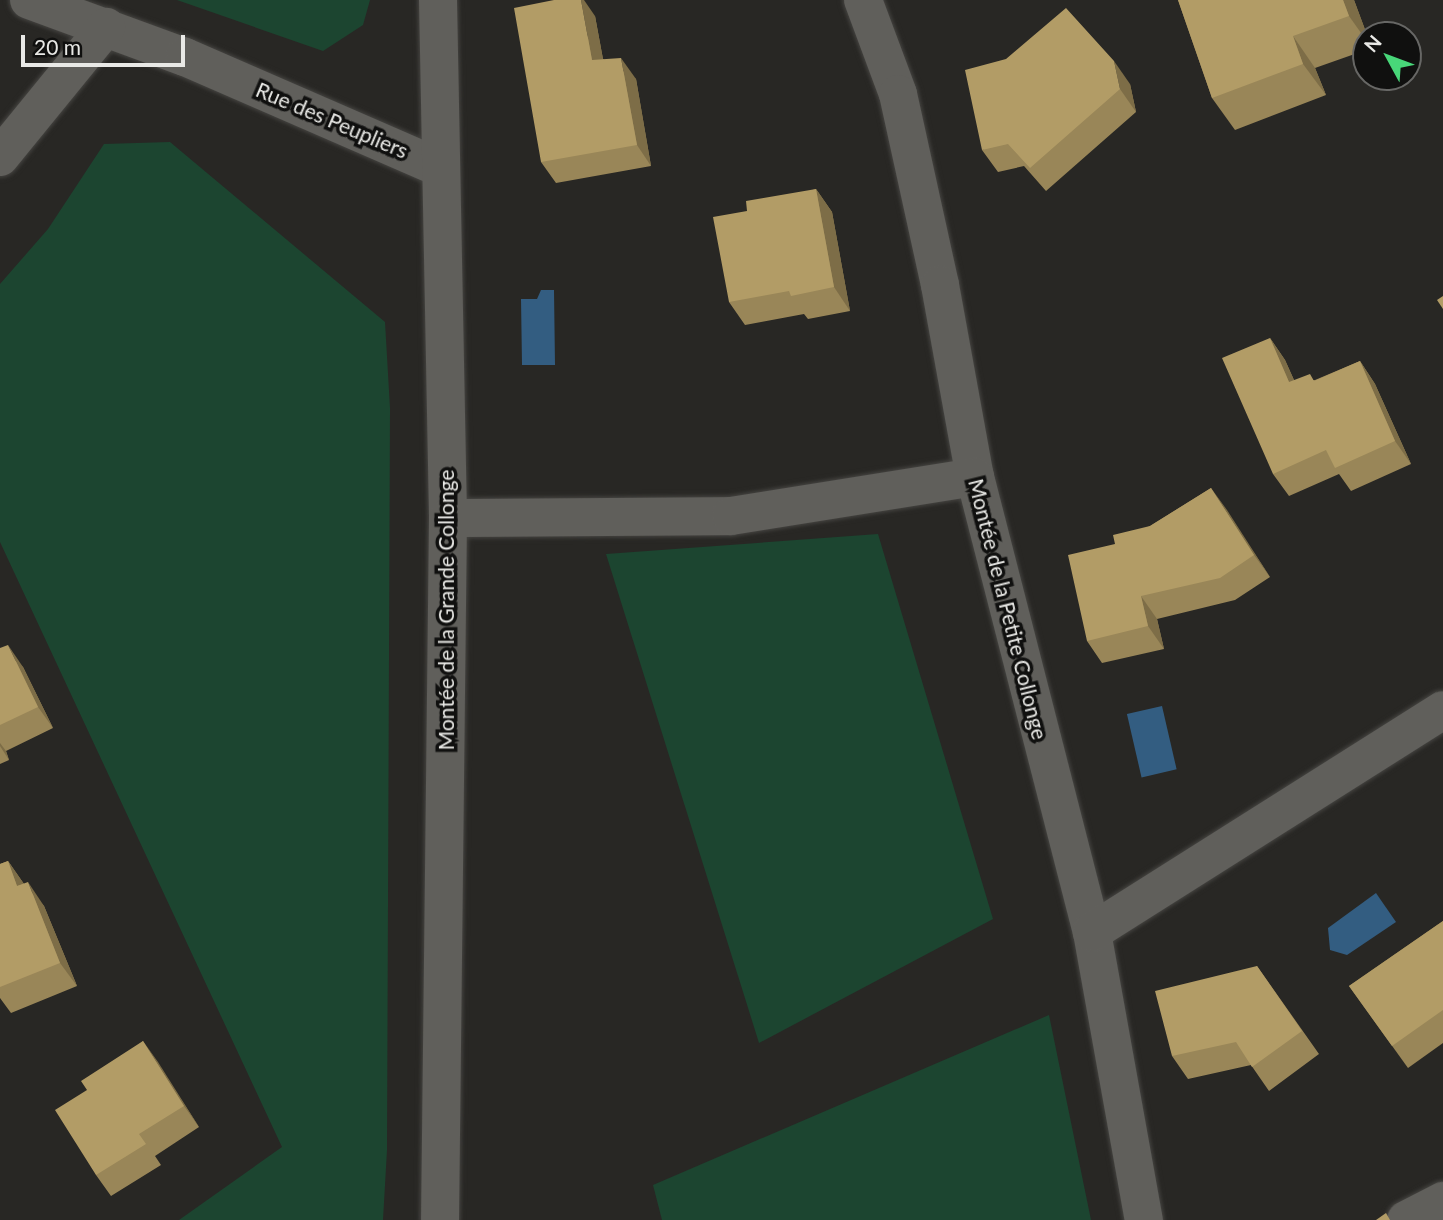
<!DOCTYPE html>
<meta charset="utf-8">
<style>
body{margin:0}
#map{position:relative;width:1443px;height:1220px;overflow:hidden;background:#282724;font-family:Lato,sans-serif}
div>[style]{position:absolute}
.green>*{inset:0;background:#1c4530}
.water>*{inset:0;background:#335d81;transform-origin:0 0}
.roads{filter:drop-shadow(0 0 2px #454441) drop-shadow(0 0 2px #454441)}
.minor>*{height:38px;margin:-19px;padding:0 19px;transform-origin:19px;border-radius:19px;background:#605f5b}
.wall>*{inset:0;background:#998658}
.shaded-wall>*{inset:0;background:#7d6d47}
.building>*{inset:0;background:#b29c66}
span{translate:-50% -50%;white-space:nowrap;text-align:center;line-height:1.15;-webkit-text-stroke:7px #10100f;paint-order:stroke}
.street-label{font-size:21px;color:#e9e9e6}
.north{position:absolute;left:1352px;top:21px;width:70px;height:70px;box-sizing:border-box;background:#10100f;border:2px solid #676765;border-radius:50%;rotate:311deg;font-size:19px;font-weight:700;line-height:28px;text-align:center;color:#e9e9e6}
.north::after{content:'';display:block;margin:auto;width:24px;height:32px;background:#48d779;clip-path:polygon(50% 0,100% 100%,50% 72%,0 100%)}
.scale{position:absolute;left:21px;top:35px;width:164px;height:32px;box-sizing:border-box;border:4px solid #e9e9e6;border-top:0;padding-left:9px;font-size:21px;line-height:24px;white-space:nowrap;color:#e9e9e6;-webkit-text-stroke:5px #10100f;paint-order:stroke}
</style>
<div id="map">
<div class="green">
<i style="clip-path:polygon(177px 0,370px 0,363px 25px,323px 51px)"></i>
<i style="clip-path:polygon(170px 142px,385px 322px,390px 408px,387px 1150px,383px 1220px,179px 1220px,282px 1147px,0 542px,0 284px,48px 229px,104px 144px)"></i>
<i style="clip-path:polygon(878px 534px,993px 919px,759px 1043px,606px 554px)"></i>
<i style="clip-path:polygon(1049px 1015px,1091px 1220px,662px 1220px,653px 1185px)"></i>
</div>
<div class="water">
<i style="clip-path:polygon(541px 290px,554px 290px,555px 365px,522px 365px,521px 299px,537px 299px)"></i>
<i style="left:1162px;top:706px;width:65px;height:36px;rotate:77deg"></i>
<i style="clip-path:polygon(1376px 893px,1396px 922px,1347px 955px,1330px 950px,1328px 928px)"></i>
</div>
<div class="roads">
<div class="minor">
<i style="left:29px;top:0;width:166px;rotate:20.1deg"></i>
<i style="left:185px;top:57px;width:276px;rotate:23.5deg"></i>
<i style="left:438px;top:0;width:518px;rotate:88.89deg"></i>
<i style="left:448px;top:518px;width:702px;rotate:90.65deg"></i>
<i style="left:863px;top:0;width:100px;rotate:69.6deg"></i>
<i style="left:898px;top:94px;width:196px;rotate:77.6deg"></i>
<i style="left:940px;top:285px;width:195px;rotate:79.7deg"></i>
<i style="left:975px;top:477px;width:470px;rotate:75.6deg"></i>
<i style="left:1092px;top:932px;width:293px;rotate:79.8deg"></i>
<i style="left:0;top:157px;width:168px;rotate:-50.8deg"></i>
<i style="left:448px;top:518px;width:283px;rotate:-0.4deg"></i>
<i style="left:731px;top:516px;width:247px;rotate:-9.1deg"></i>
<i style="left:1092px;top:932px;width:415px;rotate:-32.3deg"></i>
<i style="left:1406px;top:1220px;width:42px;rotate:-27.2deg"></i>
</div>
</div>
<div class="wall">
<i style="clip-path:polygon(1178px 0,1354px 0,1367px 35px,1366px 50px,1315px 68px,1326px 95px,1235px 130px,1212px 98px)"></i>
<i style="clip-path:polygon(595px 16px,603px 59px,636px 79px,651px 166px,556px 183px,541px 162px)"></i>
<i style="clip-path:polygon(1130px 84px,1136px 112px,1046px 191px,1024px 166px,998px 172px,982px 150px)"></i>
<i style="clip-path:polygon(816px 189px,832px 212px,850px 311px,808px 319px,804px 314px,745px 325px,729px 302px,747px 211px)"></i>
<i style="clip-path:polygon(1270px 338px,1285px 360px,1294px 380px,1315px 380px,1360px 361px,1375px 384px,1411px 464px,1351px 491px,1339px 474px,1289px 496px,1273px 474px)"></i>
<i style="clip-path:polygon(1211px 488px,1270px 577px,1235px 600px,1157px 619px,1164px 649px,1102px 663px,1087px 641px,1115px 544px,1150px 526px)"></i>
<i style="clip-path:polygon(0 648px,23px 667px,53px 728px,6px 751px,9px 760px,0 764px)"></i>
<i style="clip-path:polygon(8px 861px,24px 884px,44px 906px,77px 986px,11px 1013px,0 998px,0 864px)"></i>
<i style="clip-path:polygon(1443px 921px,1443px 1043px,1408px 1068px,1349px 986px)"></i>
<i style="clip-path:polygon(1257px 966px,1319px 1054px,1269px 1091px,1251px 1065px,1188px 1079px,1172px 1056px)"></i>
<i style="clip-path:polygon(143px 1041px,199px 1127px,155px 1156px,161px 1165px,111px 1196px,96px 1175px,87px 1090px)"></i>
</div>
<div class="shaded-wall">
<i style="clip-path:polygon(581px 0,584px 0,595px 16px,607px 81px,592px 60px)"></i>
<i style="clip-path:polygon(1343px 0,1354px 0,1367px 35px,1366px 40px,1349px 16px)"></i>
<i style="clip-path:polygon(1293px 36px,1315px 68px,1326px 95px,1303px 64px)"></i>
<i style="clip-path:polygon(621px 58px,636px 79px,651px 166px,637px 145px)"></i>
<i style="clip-path:polygon(1114px 61px,1130px 84px,1136px 112px,1120px 89px)"></i>
<i style="clip-path:polygon(816px 189px,832px 212px,850px 311px,834px 287px)"></i>
<i style="clip-path:polygon(1270px 338px,1285px 360px,1305px 405px,1289px 382px)"></i>
<i style="clip-path:polygon(1360px 361px,1375px 384px,1411px 464px,1395px 441px)"></i>
<i style="clip-path:polygon(1211px 488px,1227px 510px,1270px 577px,1254px 555px)"></i>
<i style="clip-path:polygon(1141px 596px,1157px 619px,1164px 649px,1148px 626px)"></i>
<i style="clip-path:polygon(8px 645px,23px 667px,53px 728px,38px 707px)"></i>
<i style="clip-path:polygon(0 743px,6px 751px,9px 760px,0 746px)"></i>
<i style="clip-path:polygon(8px 861px,24px 884px,17px 886px)"></i>
<i style="clip-path:polygon(28px 882px,44px 906px,77px 986px,60px 963px)"></i>
<i style="clip-path:polygon(143px 1041px,158px 1062px,199px 1127px,184px 1106px)"></i>
</div>
<div class="building">
<i style="clip-path:polygon(554px 0,581px 0,592px 60px,621px 58px,637px 145px,541px 162px,514px 8px)"></i>
<i style="clip-path:polygon(1178px 0,1343px 0,1349px 16px,1293px 36px,1303px 64px,1212px 98px)"></i>
<i style="clip-path:polygon(1066px 8px,1114px 61px,1120px 89px,1030px 168px,1008px 144px,982px 150px,965px 70px,1006px 59px)"></i>
<i style="clip-path:polygon(816px 189px,834px 287px,791px 296px,789px 291px,729px 302px,713px 217px,747px 211px,746px 201px)"></i>
<i style="clip-path:polygon(1443px 296px,1443px 309px,1437px 300px)"></i>
<i style="clip-path:polygon(1270px 338px,1289px 382px,1310px 374px,1314px 381px,1360px 361px,1395px 441px,1335px 468px,1326px 450px,1273px 474px,1222px 358px)"></i>
<i style="clip-path:polygon(1211px 488px,1254px 555px,1220px 578px,1141px 596px,1148px 626px,1087px 641px,1068px 555px,1115px 544px,1113px 535px,1150px 526px)"></i>
<i style="clip-path:polygon(8px 645px,38px 707px,0 725px,0 648px)"></i>
<i style="clip-path:polygon(8px 861px,17px 886px,28px 882px,60px 963px,0 987px,0 864px)"></i>
<i style="clip-path:polygon(1443px 921px,1443px 1010px,1392px 1046px,1349px 986px)"></i>
<i style="clip-path:polygon(1257px 966px,1302px 1031px,1252px 1067px,1236px 1042px,1172px 1056px,1155px 991px)"></i>
<i style="clip-path:polygon(143px 1041px,184px 1106px,139px 1134px,146px 1144px,96px 1175px,55px 1110px,87px 1090px,81px 1081px)"></i>
<i style="clip-path:polygon(1386px 1213px,1390px 1220px,1376px 1220px)"></i>
</div>
<div class="street-label">
<span style="left:332px;top:120px;rotate:23deg">Rue des Peupliers</span>
<span style="left:1008px;top:609px;rotate:76deg">Montée de la Petite Collonge</span>
<span style="left:446px;top:610px;rotate:-90deg">Montée de la Grande Collonge</span>
</div>
<div class="north">N</div>
<div class="scale">20 m</div>
</div>
